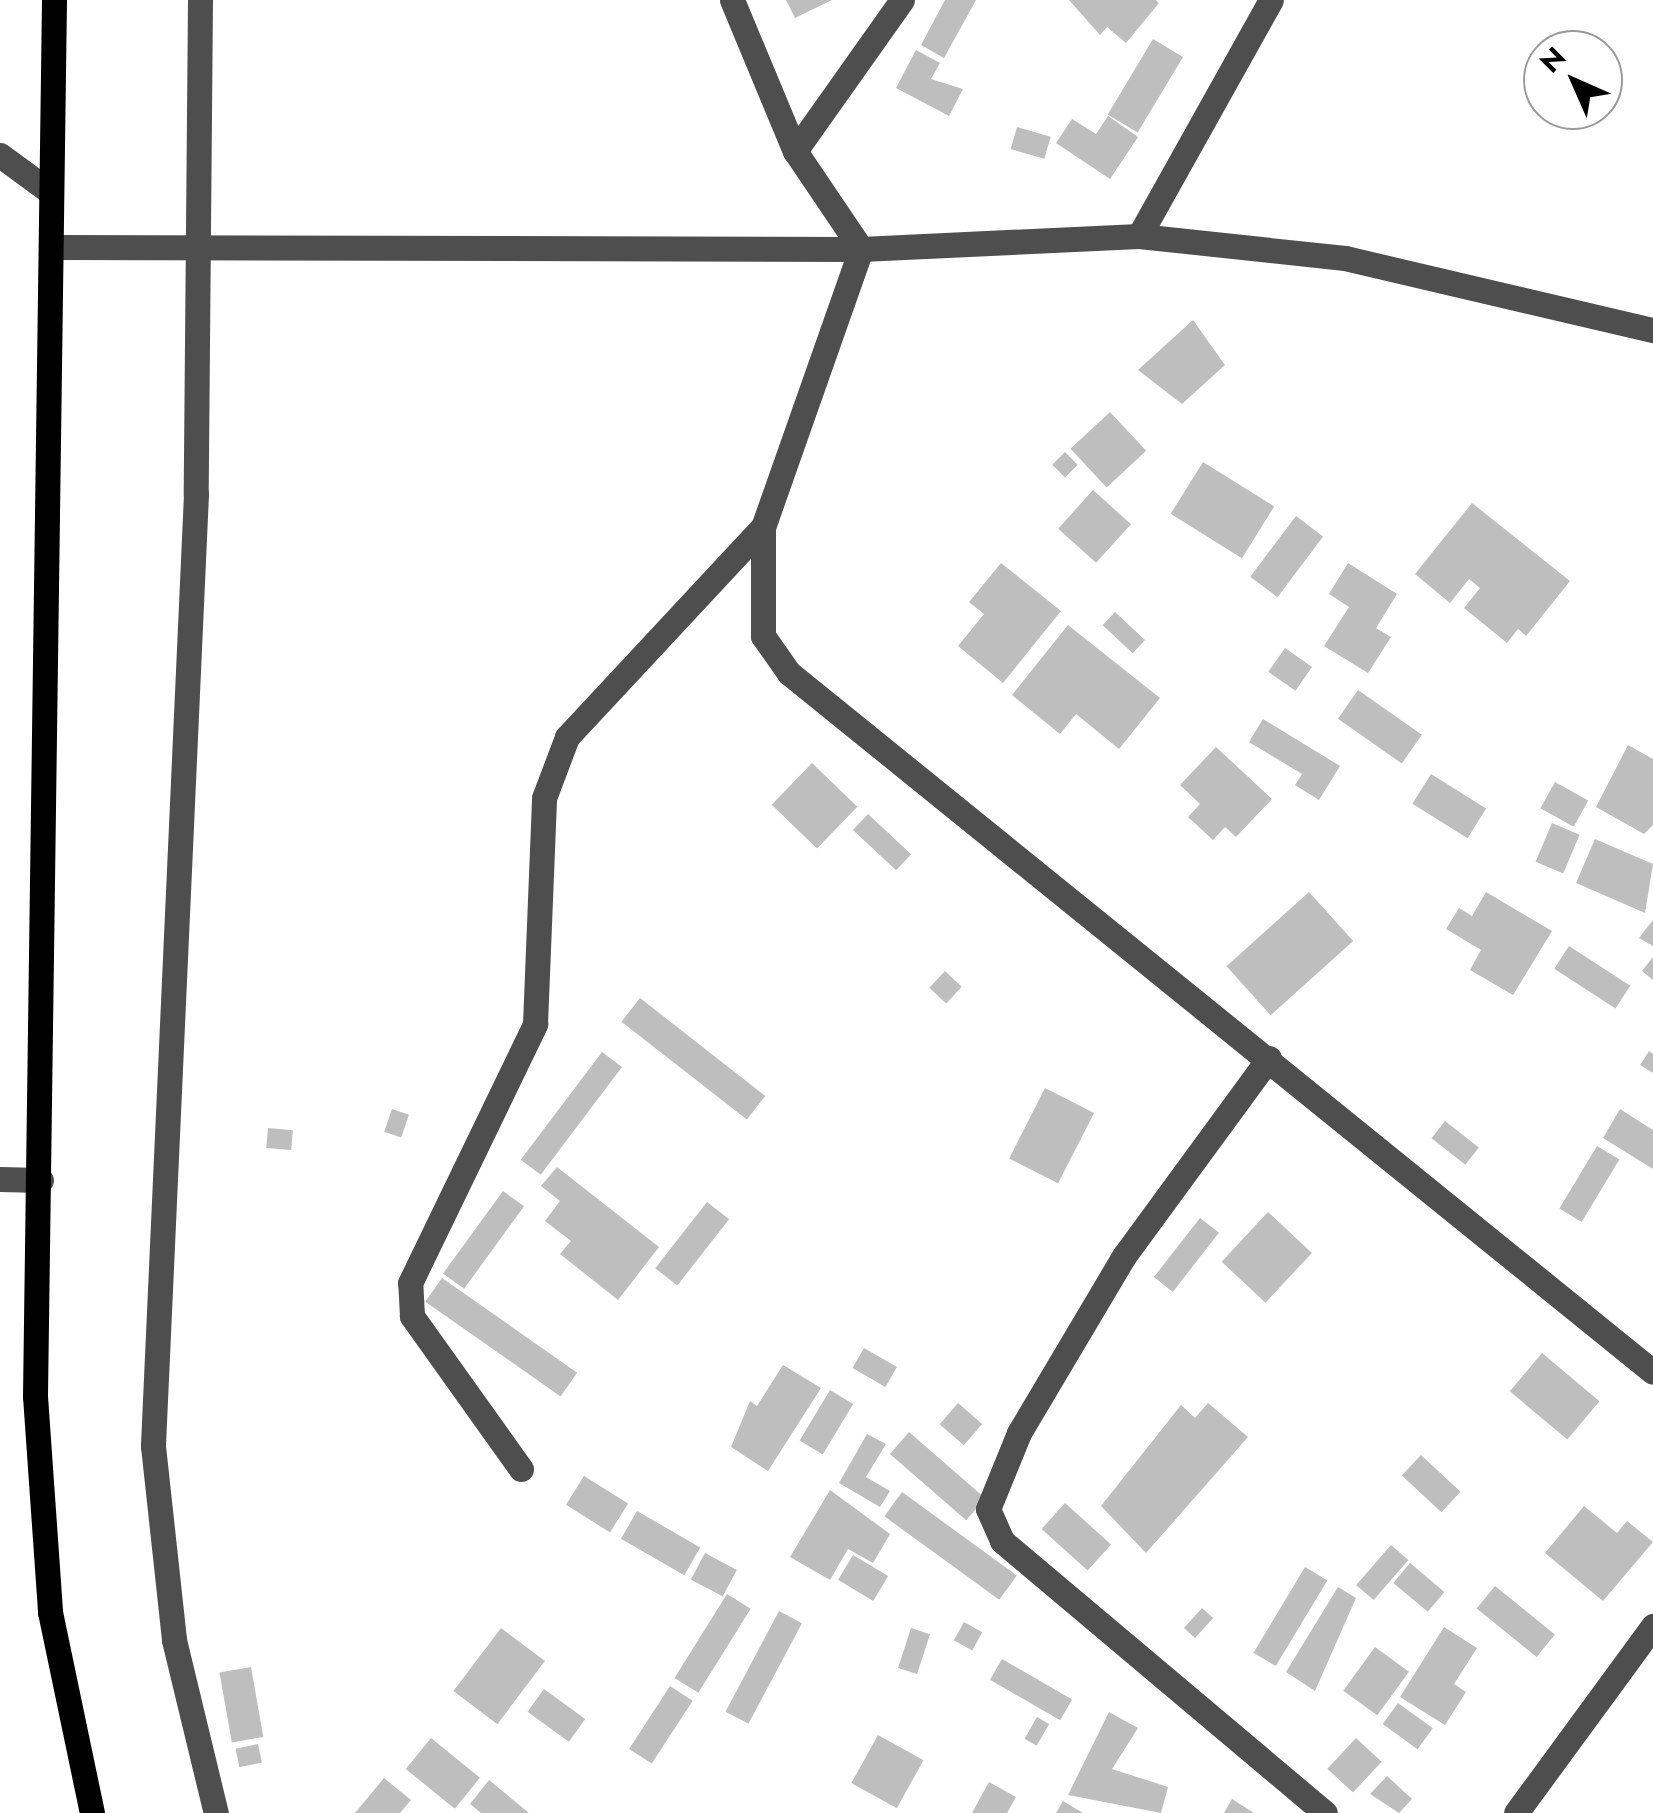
<!DOCTYPE html>
<style>
body{margin:0}
#map{position:relative;width:1653px;height:1813px;overflow:hidden;background:#fff;font-family:Jost,sans-serif}
div>[style]{position:absolute}
.building>*{inset:0;background:#bebebe;transform-origin:0 0}
.minor>*{height:25px;margin:-12.5px;padding:0 12.5px;transform-origin:12.5px;border-radius:12.5px;background:#4e4e4e}
.major>*{height:25px;margin:-12.5px;padding:0 12.5px;transform-origin:12.5px;border-radius:12.5px;background:#000}
span{translate:-50% -50%;white-space:nowrap;text-align:center;line-height:1.15;-webkit-text-stroke:10px #fff;paint-order:stroke}
.north{position:absolute;left:1523px;top:30px;width:100px;height:100px;box-sizing:border-box;background:#fff;border:2px solid #999;border-radius:50%;rotate:315deg;font-size:28px;font-weight:700;line-height:40px;text-align:center;color:#000}
.north::after{content:'';display:block;margin:auto;width:35px;height:45px;background:#000;clip-path:polygon(50% 0,100% 100%,50% 72%,0 100%)}
</style>
<div id="map">
<div class="building">
<i style="clip-path:polygon(786px 0,832px 0,795px 18px)"></i>
<i style="clip-path:polygon(945px 0,976px 0,944px 58px,921px 45px)"></i>
<i style="clip-path:polygon(1069px 0,1156px 0,1159px 3px,1126px 43px,1107px 27px,1100px 35px)"></i>
<i style="left:1153px;top:39px;width:35px;height:88px;rotate:31deg"></i>
<i style="clip-path:polygon(916px 50px,940px 63px,931px 79px,963px 89px,949px 116px,896px 88px)"></i>
<i style="clip-path:polygon(1108px 116px,1138px 137px,1110px 179px,1056px 143px,1072px 119px,1096px 134px)"></i>
<i style="left:1017px;top:127px;width:35px;height:23px;rotate:16deg"></i>
<i style="clip-path:polygon(1193px 320px,1225px 365px,1182px 404px,1138px 370px)"></i>
<i style="left:1110px;top:412px;width:53px;height:54px;rotate:47deg"></i>
<i style="left:1065px;top:452px;width:18px;height:18px;rotate:45deg"></i>
<i style="left:1203px;top:462px;width:84px;height:61px;rotate:32deg"></i>
<i style="left:1093px;top:490px;width:51px;height:52px;rotate:42deg"></i>
<i style="clip-path:polygon(1472px 503px,1570px 581px,1526px 636px,1518px 629px,1507px 643px,1464px 608px,1480px 588px,1469px 579px,1450px 603px,1415px 574px)"></i>
<i style="left:1296px;top:516px;width:34px;height:76px;rotate:37deg"></i>
<i style="clip-path:polygon(1001px 563px,1061px 611px,1003px 683px,958px 646px,984px 614px,969px 602px)"></i>
<i style="clip-path:polygon(1348px 563px,1397px 594px,1376px 628px,1391px 637px,1368px 673px,1324px 646px,1349px 607px,1329px 594px)"></i>
<i style="left:1115px;top:612px;width:41px;height:18px;rotate:43deg"></i>
<i style="clip-path:polygon(1068px 625px,1160px 698px,1119px 749px,1076px 714px,1060px 734px,1012px 695px)"></i>
<i style="left:1285px;top:648px;width:33px;height:29px;rotate:35deg"></i>
<i style="left:1358px;top:690px;width:78px;height:35px;rotate:35deg"></i>
<i style="clip-path:polygon(1263px 719px,1340px 766px,1319px 800px,1295px 785px,1302px 774px,1249px 742px)"></i>
<i style="clip-path:polygon(1628px 745px,1653px 759px,1653px 825px,1644px 834px,1596px 807px)"></i>
<i style="clip-path:polygon(1216px 747px,1272px 799px,1236px 837px,1225px 827px,1213px 840px,1188px 817px,1200px 804px,1180px 785px)"></i>
<i style="left:812px;top:763px;width:63px;height:58px;rotate:44deg"></i>
<i style="left:1431px;top:774px;width:65px;height:35px;rotate:32deg"></i>
<i style="left:1555px;top:782px;width:38px;height:30px;rotate:29deg"></i>
<i style="left:868px;top:814px;width:59px;height:22px;rotate:43deg"></i>
<i style="left:1552px;top:823px;width:30px;height:42px;rotate:23deg"></i>
<i style="clip-path:polygon(1595px 839px,1653px 864px,1645px 913px,1576px 883px)"></i>
<i style="left:1309px;top:892px;width:66px;height:111px;rotate:48deg"></i>
<i style="clip-path:polygon(1486px 892px,1552px 931px,1513px 995px,1470px 970px,1481px 950px,1446px 929px,1459px 908px,1472px 916px)"></i>
<i style="clip-path:polygon(1653px 920px,1653px 946px,1639px 938px)"></i>
<i style="left:1569px;top:946px;width:73px;height:27px;rotate:33deg"></i>
<i style="clip-path:polygon(1653px 957px,1653px 980px,1642px 971px)"></i>
<i style="left:945px;top:971px;width:23px;height:23px;rotate:43deg"></i>
<i style="left:640px;top:998px;width:159px;height:30px;rotate:38deg"></i>
<i style="clip-path:polygon(1649px 1051px,1653px 1054px,1653px 1073px,1640px 1065px)"></i>
<i style="left:602px;top:1052px;width:25px;height:135px;rotate:37deg"></i>
<i style="left:1045px;top:1088px;width:55px;height:79px;rotate:27deg"></i>
<i style="left:392px;top:1109px;width:18px;height:24px;rotate:19deg"></i>
<i style="clip-path:polygon(1620px 1109px,1653px 1130px,1653px 1169px,1603px 1138px)"></i>
<i style="left:1445px;top:1121px;width:43px;height:22px;rotate:38deg"></i>
<i style="left:268px;top:1128px;width:25px;height:20px;rotate:5deg"></i>
<i style="left:1597px;top:1146px;width:26px;height:73px;rotate:31deg"></i>
<i style="clip-path:polygon(557px 1167px,659px 1247px,618px 1300px,560px 1254px,571px 1241px,545px 1221px,560px 1201px,541px 1186px)"></i>
<i style="left:503px;top:1191px;width:26px;height:102px;rotate:36deg"></i>
<i style="left:707px;top:1202px;width:28px;height:84px;rotate:38deg"></i>
<i style="left:1268px;top:1212px;width:60px;height:68px;rotate:43deg"></i>
<i style="left:1200px;top:1218px;width:24px;height:75px;rotate:38deg"></i>
<i style="left:442px;top:1278px;width:165px;height:29px;rotate:35deg"></i>
<i style="left:864px;top:1348px;width:38px;height:23px;rotate:30deg"></i>
<i style="left:1542px;top:1353px;width:75px;height:50px;rotate:40deg"></i>
<i style="clip-path:polygon(783px 1365px,821px 1388px,768px 1471px,731px 1447px,750px 1401px,757px 1406px)"></i>
<i style="left:830px;top:1390px;width:27px;height:59px;rotate:31deg"></i>
<i style="left:958px;top:1403px;width:32px;height:28px;rotate:41deg"></i>
<i style="clip-path:polygon(1208px 1403px,1248px 1437px,1146px 1553px,1101px 1506px,1181px 1405px,1195px 1418px)"></i>
<i style="left:909px;top:1432px;width:101px;height:29px;rotate:41deg"></i>
<i style="clip-path:polygon(867px 1434px,886px 1444px,866px 1477px,890px 1491px,880px 1507px,839px 1483px)"></i>
<i style="left:1421px;top:1455px;width:54px;height:28px;rotate:43deg"></i>
<i style="left:584px;top:1476px;width:52px;height:34px;rotate:32deg"></i>
<i style="clip-path:polygon(830px 1490px,890px 1534px,873px 1563px,848px 1549px,830px 1580px,790px 1557px)"></i>
<i style="left:902px;top:1492px;width:142px;height:30px;rotate:36deg"></i>
<i style="left:1065px;top:1503px;width:62px;height:35px;rotate:42deg"></i>
<i style="clip-path:polygon(1584px 1506px,1617px 1533px,1627px 1521px,1653px 1542px,1603px 1601px,1545px 1553px)"></i>
<i style="left:637px;top:1511px;width:73px;height:32px;rotate:30deg"></i>
<i style="left:1391px;top:1545px;width:23px;height:53px;rotate:41deg"></i>
<i style="left:705px;top:1553px;width:36px;height:30px;rotate:28deg"></i>
<i style="left:853px;top:1555px;width:41px;height:29px;rotate:31deg"></i>
<i style="left:1410px;top:1563px;width:45px;height:26px;rotate:40deg"></i>
<i style="left:1305px;top:1567px;width:26px;height:100px;rotate:31deg"></i>
<i style="left:1495px;top:1586px;width:77px;height:29px;rotate:39deg"></i>
<i style="clip-path:polygon(1338px 1587px,1356px 1598px,1315px 1691px,1286px 1672px)"></i>
<i style="left:727px;top:1594px;width:28px;height:99px;rotate:32deg"></i>
<i style="left:1202px;top:1608px;width:15px;height:27px;rotate:42deg"></i>
<i style="left:779px;top:1611px;width:26px;height:114px;rotate:28deg"></i>
<i style="left:964px;top:1622px;width:21px;height:21px;rotate:29deg"></i>
<i style="clip-path:polygon(1444px 1627px,1477px 1648px,1454px 1684px,1466px 1692px,1445px 1725px,1400px 1697px)"></i>
<i style="left:501px;top:1628px;width:55px;height:79px;rotate:37deg"></i>
<i style="left:911px;top:1628px;width:20px;height:42px;rotate:18deg"></i>
<i style="left:1375px;top:1647px;width:42px;height:54px;rotate:36deg"></i>
<i style="left:1002px;top:1659px;width:81px;height:24px;rotate:30deg"></i>
<i style="left:251px;top:1667px;width:71px;height:32px;rotate:80deg"></i>
<i style="left:670px;top:1686px;width:27px;height:75px;rotate:33deg"></i>
<i style="left:544px;top:1689px;width:51px;height:28px;rotate:36deg"></i>
<i style="left:1398px;top:1703px;width:43px;height:26px;rotate:36deg"></i>
<i style="clip-path:polygon(1109px 1712px,1138px 1728px,1112px 1769px,1168px 1787px,1161px 1813px,1068px 1795px)"></i>
<i style="left:1037px;top:1717px;width:14px;height:25px;rotate:30deg"></i>
<i style="left:878px;top:1735px;width:52px;height:55px;rotate:29deg"></i>
<i style="left:431px;top:1738px;width:63px;height:40px;rotate:39deg"></i>
<i style="left:1356px;top:1738px;width:35px;height:42px;rotate:43deg"></i>
<i style="left:258px;top:1744px;width:19px;height:23px;rotate:78deg"></i>
<i style="clip-path:polygon(1387px 1776px,1412px 1799px,1399px 1813px,1370px 1794px)"></i>
<i style="clip-path:polygon(384px 1778px,411px 1800px,400px 1813px,355px 1813px)"></i>
<i style="clip-path:polygon(489px 1780px,529px 1813px,481px 1813px,470px 1804px)"></i>
<i style="clip-path:polygon(989px 1782px,1016px 1797px,1007px 1813px,972px 1813px)"></i>
<i style="clip-path:polygon(1232px 1799px,1254px 1813px,1224px 1813px)"></i>
<i style="clip-path:polygon(1063px 1801px,1083px 1813px,1056px 1813px)"></i>
</div>
<div class="minor">
<i style="left:200px;top:0;width:494px;rotate:90.5deg"></i>
<i style="left:196px;top:494px;width:953px;rotate:92.59deg"></i>
<i style="left:153px;top:1446px;width:195px;rotate:83.8deg"></i>
<i style="left:174px;top:1640px;width:178px;rotate:76.4deg"></i>
<i style="left:732px;top:0;width:164px;rotate:67.4deg"></i>
<i style="left:795px;top:151px;width:118px;rotate:56deg"></i>
<i style="left:861px;top:249px;width:295px;rotate:109.4deg"></i>
<i style="left:763px;top:527px;width:109px;rotate:90deg"></i>
<i style="left:763px;top:636px;width:45px;rotate:54.9deg"></i>
<i style="left:789px;top:673px;width:1111px;rotate:38.97deg"></i>
<i style="left:795px;top:151px;width:185px;rotate:-54.7deg"></i>
<i style="left:0;top:155px;width:61px;rotate:36.3deg"></i>
<i style="left:1139px;top:236px;width:270px;rotate:-60.8deg"></i>
<i style="left:56px;top:247px;width:805px;rotate:0.14deg"></i>
<i style="left:861px;top:249px;width:278px;rotate:-2.7deg"></i>
<i style="left:1139px;top:236px;width:207px;rotate:6.1deg"></i>
<i style="left:1345px;top:258px;width:316px;rotate:13.2deg"></i>
<i style="left:1269px;top:1058px;width:245px;rotate:126.2deg"></i>
<i style="left:1124px;top:1256px;width:206px;rotate:120.7deg"></i>
<i style="left:1019px;top:1433px;width:82px;rotate:112.2deg"></i>
<i style="left:988px;top:1509px;width:35px;rotate:66deg"></i>
<i style="left:1002px;top:1541px;width:422px;rotate:40.1deg"></i>
<i style="left:0;top:1179px;width:41px;rotate:1.4deg"></i>
<i style="left:521px;top:1469px;width:188px;rotate:-125.5deg"></i>
<i style="left:412px;top:1316px;width:33px;rotate:-93deg"></i>
<i style="left:410px;top:1283px;width:288px;rotate:-64.2deg"></i>
<i style="left:535px;top:1024px;width:226px;rotate:-87.7deg"></i>
<i style="left:544px;top:798px;width:65px;rotate:-69.3deg"></i>
<i style="left:567px;top:737px;width:287px;rotate:-47deg"></i>
<i style="left:1516px;top:1813px;width:232px;rotate:-53.8deg"></i>
</div>
<div class="major">
<i style="left:54px;top:0;width:1396px;rotate:90.78deg"></i>
<i style="left:35px;top:1396px;width:217px;rotate:86deg"></i>
<i style="left:50px;top:1612px;width:205px;rotate:78.2deg"></i>
</div>
<div class="north">N</div>
</div>
